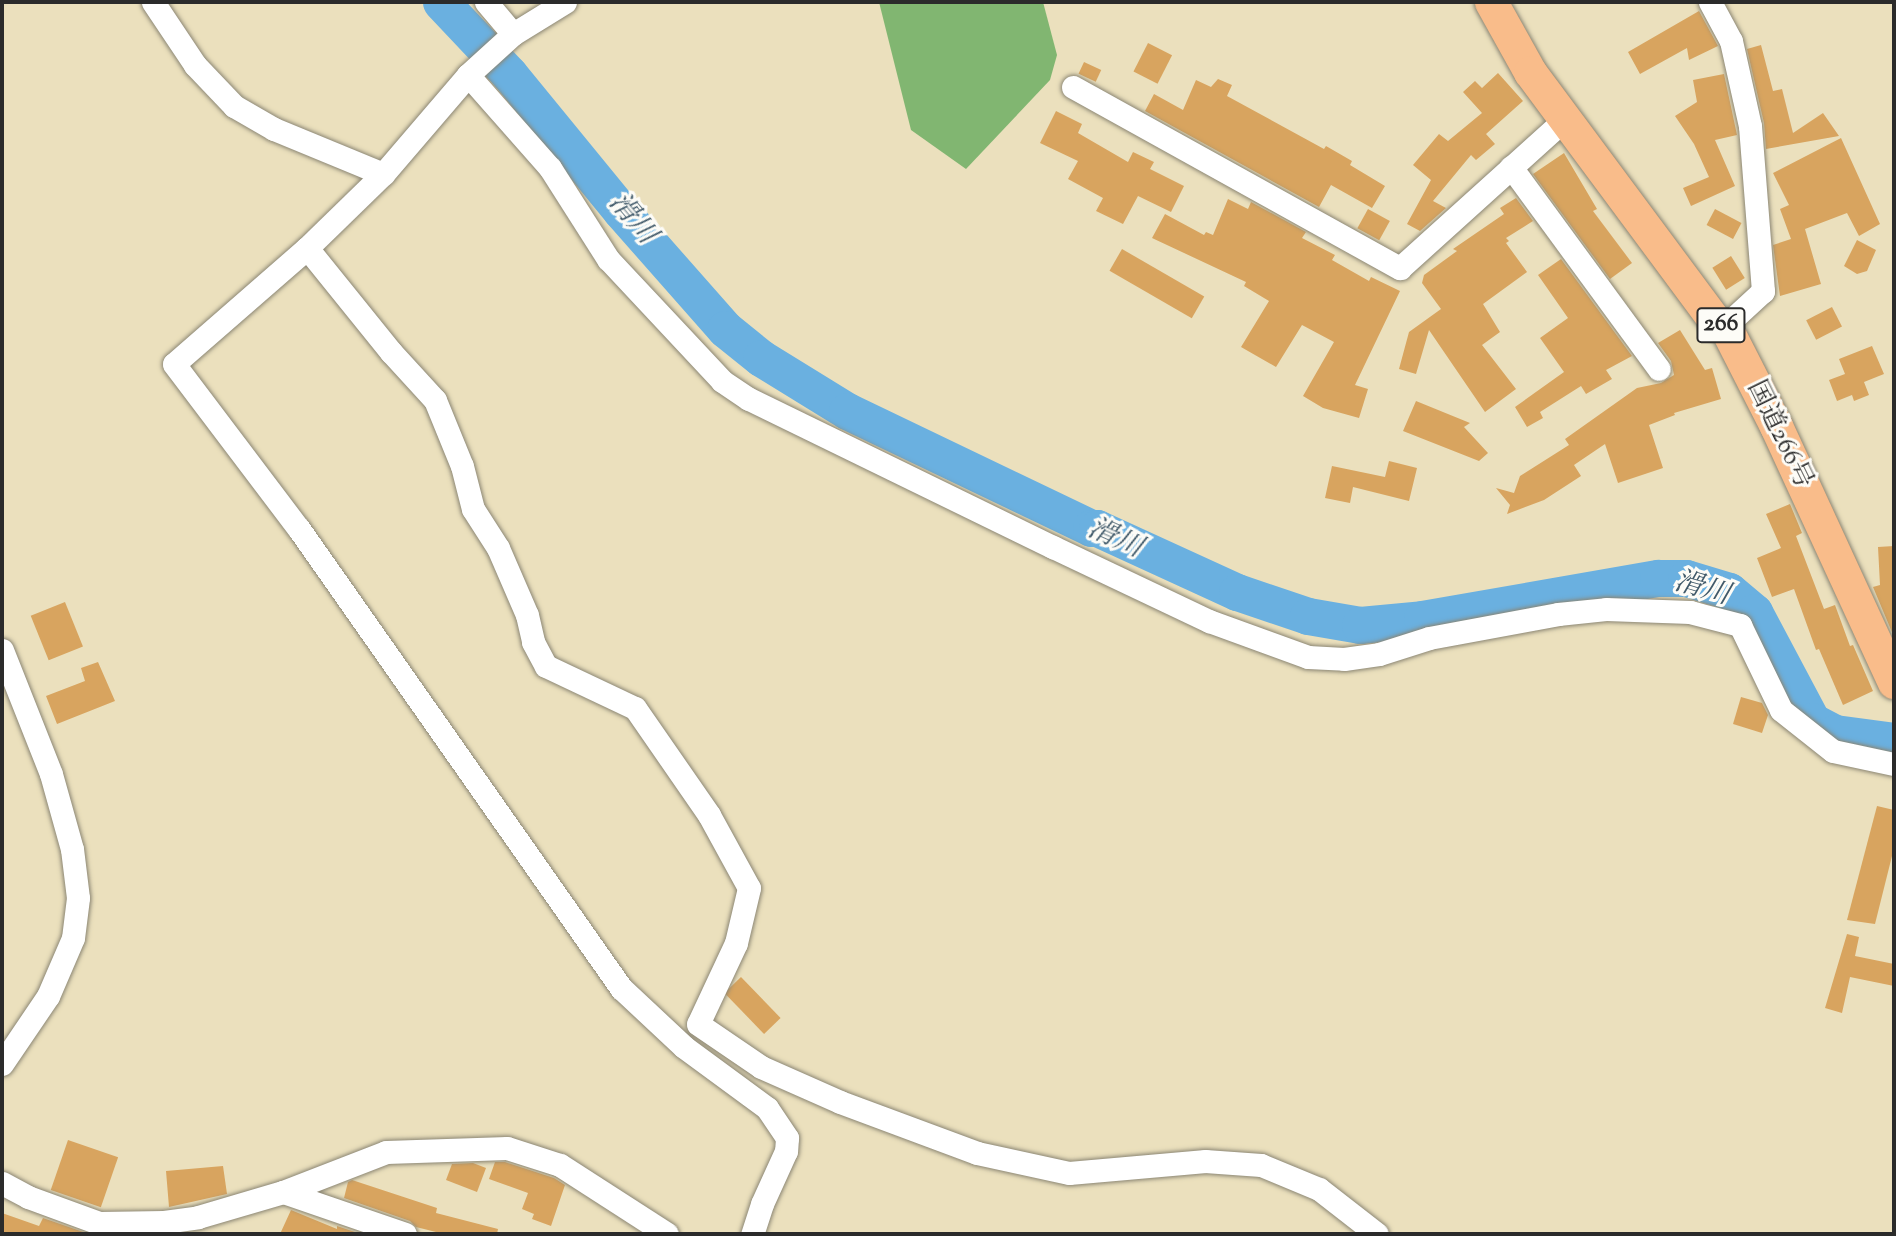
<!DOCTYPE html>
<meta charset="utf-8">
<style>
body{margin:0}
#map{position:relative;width:1896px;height:1236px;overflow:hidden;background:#ebe0bd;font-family:"Sorts Mill Goudy","Noto Serif JP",serif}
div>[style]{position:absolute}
.forest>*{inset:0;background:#81b671}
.river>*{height:37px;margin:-18.5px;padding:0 18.5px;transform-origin:18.5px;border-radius:18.5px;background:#6ab0e0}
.building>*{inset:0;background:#d8a45f;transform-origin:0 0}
.roads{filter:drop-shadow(0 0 2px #8b8674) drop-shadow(0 0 2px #8b8674)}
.minor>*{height:23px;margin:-11.5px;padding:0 11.5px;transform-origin:11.5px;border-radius:11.5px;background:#fff}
.highway>*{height:33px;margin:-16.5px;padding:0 16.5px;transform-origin:16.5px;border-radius:16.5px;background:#f9bc8a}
span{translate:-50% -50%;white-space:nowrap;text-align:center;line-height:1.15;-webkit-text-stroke:6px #fdfcf7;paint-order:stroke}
.shield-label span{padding:2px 5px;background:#fdfcf7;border:2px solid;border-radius:5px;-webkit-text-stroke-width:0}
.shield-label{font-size:24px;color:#2b2b2b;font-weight:700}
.street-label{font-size:26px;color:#2b2b2b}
.water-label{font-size:28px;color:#415a6a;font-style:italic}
.frame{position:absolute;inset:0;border:4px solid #2b2b2b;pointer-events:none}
</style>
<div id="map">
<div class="forest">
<i style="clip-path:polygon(879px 2px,1043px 2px,1057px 55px,1050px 80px,966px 169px,911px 130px)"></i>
</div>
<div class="river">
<i style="left:441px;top:2px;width:99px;rotate:46.6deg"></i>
<i style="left:509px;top:74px;width:177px;rotate:50.7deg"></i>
<i style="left:621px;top:211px;width:157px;rotate:48.6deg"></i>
<i style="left:725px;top:329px;width:46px;rotate:38.9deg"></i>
<i style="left:761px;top:358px;width:101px;rotate:31.6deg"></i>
<i style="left:847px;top:411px;width:271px;rotate:25.6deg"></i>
<i style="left:1091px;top:528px;width:6px"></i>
<i style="left:1097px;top:528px;width:154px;rotate:24.6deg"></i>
<i style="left:1237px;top:592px;width:75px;rotate:18.7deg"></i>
<i style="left:1308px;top:616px;width:53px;rotate:9.8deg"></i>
<i style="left:1360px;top:625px;width:62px;rotate:-5.5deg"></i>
<i style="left:1422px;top:619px;width:240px;rotate:-9.9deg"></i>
<i style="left:1658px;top:578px;width:28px"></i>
<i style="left:1686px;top:578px;width:45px;rotate:16.8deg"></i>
<i style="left:1729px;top:591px;width:33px;rotate:40deg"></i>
<i style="left:1754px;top:612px;width:123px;rotate:62deg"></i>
<i style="left:1812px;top:721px;width:26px;rotate:28deg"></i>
<i style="left:1835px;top:733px;width:60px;rotate:7.7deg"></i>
</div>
<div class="building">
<i style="clip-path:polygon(1699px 11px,1718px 46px,1689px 60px,1687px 48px,1640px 74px,1628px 52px)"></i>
<i style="left:1148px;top:43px;width:27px;height:32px;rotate:27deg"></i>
<i style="clip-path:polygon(1761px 45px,1773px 91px,1782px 89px,1793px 133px,1823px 113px,1839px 136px,1766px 149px,1764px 123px,1747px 49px)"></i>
<i style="left:1084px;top:62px;width:19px;height:13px;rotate:25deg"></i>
<i style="clip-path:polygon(1498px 73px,1523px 101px,1486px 134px,1495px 144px,1476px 160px,1471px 155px,1433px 201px,1446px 208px,1420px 231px,1407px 224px,1431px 180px,1413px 165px,1439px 134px,1448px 141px,1482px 113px,1463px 92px,1475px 81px,1482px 88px)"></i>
<i style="clip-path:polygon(1724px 74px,1737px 135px,1715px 140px,1735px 186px,1691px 206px,1683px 188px,1709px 177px,1694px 144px,1675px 116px,1697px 102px,1693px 80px)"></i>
<i style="clip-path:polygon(1218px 79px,1232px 85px,1227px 96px,1324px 149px,1326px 146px,1352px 161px,1350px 165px,1385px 186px,1372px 208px,1331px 185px,1319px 207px,1145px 111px,1154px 94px,1183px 110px,1196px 80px,1211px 87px)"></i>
<i style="clip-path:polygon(1056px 111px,1082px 124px,1078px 133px,1128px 162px,1133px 152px,1154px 162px,1150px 169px,1184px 186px,1171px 212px,1138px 196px,1123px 224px,1096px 211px,1103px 198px,1068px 179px,1078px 161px,1040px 143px)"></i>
<i style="clip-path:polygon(1841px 138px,1880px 224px,1859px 236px,1847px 213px,1805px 229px,1821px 284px,1780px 296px,1773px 245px,1791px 239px,1780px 209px,1789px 205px,1773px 173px)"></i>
<i style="clip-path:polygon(1564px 153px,1597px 209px,1593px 211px,1632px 263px,1610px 279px,1533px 174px)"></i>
<i style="clip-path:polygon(1516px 198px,1533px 221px,1506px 238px,1509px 241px,1506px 243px,1527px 272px,1483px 304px,1500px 332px,1482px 345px,1516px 389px,1485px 412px,1429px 330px,1416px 374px,1399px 369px,1409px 332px,1441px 309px,1422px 283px,1424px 275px,1457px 251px,1453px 249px,1504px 214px,1500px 208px)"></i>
<i style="clip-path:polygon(1228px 199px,1248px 209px,1251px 202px,1306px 232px,1302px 238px,1335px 255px,1332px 260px,1369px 281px,1371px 277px,1400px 291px,1355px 385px,1368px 389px,1359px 418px,1323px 408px,1303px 396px,1334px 342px,1302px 325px,1276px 367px,1241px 347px,1269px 301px,1244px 286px,1246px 282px,1152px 238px,1165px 214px,1204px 235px,1206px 232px,1213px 235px)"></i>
<i style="left:1368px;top:209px;width:25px;height:22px;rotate:29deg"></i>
<i style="left:1715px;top:209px;width:30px;height:18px;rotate:28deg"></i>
<i style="clip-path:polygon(1857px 240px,1876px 250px,1867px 271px,1857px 274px,1844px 266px)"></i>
<i style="left:1122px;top:249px;width:95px;height:25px;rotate:30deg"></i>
<i style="left:1731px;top:256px;width:26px;height:22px;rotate:58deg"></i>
<i style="clip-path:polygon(1561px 259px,1632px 356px,1606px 370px,1612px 379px,1586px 394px,1581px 386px,1540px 412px,1543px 418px,1527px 427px,1515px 407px,1564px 372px,1540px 338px,1568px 318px,1538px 275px)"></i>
<i style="left:1832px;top:307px;width:22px;height:29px;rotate:63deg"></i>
<i style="clip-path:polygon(1680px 330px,1705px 370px,1712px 368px,1721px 399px,1674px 413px,1675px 415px,1649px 425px,1663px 468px,1618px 483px,1605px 444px,1574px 465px,1581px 476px,1544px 500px,1507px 514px,1510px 505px,1496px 488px,1514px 493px,1520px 476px,1569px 445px,1565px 439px,1637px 388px,1661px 383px,1674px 375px,1671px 361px,1658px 343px)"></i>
<i style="clip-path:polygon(1872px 346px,1884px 374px,1864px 382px,1869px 395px,1854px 401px,1852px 395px,1837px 401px,1829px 380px,1845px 374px,1839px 359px)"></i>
<i style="clip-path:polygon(1416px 401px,1470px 423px,1464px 427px,1488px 453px,1479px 461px,1403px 431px)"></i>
<i style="clip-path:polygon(1389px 461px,1417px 468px,1409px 501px,1353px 487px,1350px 503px,1325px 498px,1332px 466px,1385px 477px)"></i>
<i style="clip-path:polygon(1790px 504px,1802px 533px,1796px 536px,1824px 609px,1835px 605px,1850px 646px,1853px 645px,1873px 691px,1843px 705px,1819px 649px,1816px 650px,1794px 589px,1772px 597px,1757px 558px,1781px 548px,1766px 514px)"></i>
<i style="clip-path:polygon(1894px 546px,1894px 637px,1873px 587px,1880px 585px,1878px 547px)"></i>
<i style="left:65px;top:602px;width:48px;height:37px;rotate:68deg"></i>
<i style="clip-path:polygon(98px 662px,115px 701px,57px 724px,46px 696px,85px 681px,81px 668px)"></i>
<i style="clip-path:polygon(1741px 697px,1762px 703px,1768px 715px,1762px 733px,1733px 724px)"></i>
<i style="clip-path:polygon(1877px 806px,1894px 810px,1894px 848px,1875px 924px,1847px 920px)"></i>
<i style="clip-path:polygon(1847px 934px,1859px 937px,1855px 956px,1894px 964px,1894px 986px,1850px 977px,1842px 1013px,1825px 1008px)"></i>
<i style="left:741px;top:977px;width:57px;height:23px;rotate:46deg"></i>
<i style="left:68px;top:1140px;width:53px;height:53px;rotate:19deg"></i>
<i style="clip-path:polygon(495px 1162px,505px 1162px,554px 1178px,565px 1185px,551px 1226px,532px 1219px,534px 1214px,522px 1209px,528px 1193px,489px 1179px)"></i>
<i style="clip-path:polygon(473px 1163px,486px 1168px,477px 1192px,446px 1180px,452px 1164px)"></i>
<i style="clip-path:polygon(223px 1166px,227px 1194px,169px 1207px,166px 1171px)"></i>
<i style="clip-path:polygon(352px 1180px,437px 1208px,436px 1213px,498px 1229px,497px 1234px,444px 1234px,416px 1227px,410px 1221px,344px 1198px,348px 1182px)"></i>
<i style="clip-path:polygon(291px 1210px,337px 1229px,337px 1226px,355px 1232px,354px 1234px,280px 1234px)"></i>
<i style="clip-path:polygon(2px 1213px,39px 1226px,43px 1218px,89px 1234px,2px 1234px)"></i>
</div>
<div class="roads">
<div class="minor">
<i style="left:153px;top:2px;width:76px;rotate:56.3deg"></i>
<i style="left:195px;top:65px;width:57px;rotate:46.4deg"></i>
<i style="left:234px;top:106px;width:46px;rotate:29.9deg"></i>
<i style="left:274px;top:129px;width:118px;rotate:22.4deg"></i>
<i style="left:486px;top:2px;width:42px;rotate:49.8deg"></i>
<i style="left:565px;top:2px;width:61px;rotate:148.4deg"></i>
<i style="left:513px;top:34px;width:61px;rotate:137.7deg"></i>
<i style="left:468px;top:75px;width:130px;rotate:130.6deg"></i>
<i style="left:383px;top:174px;width:106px;rotate:135.8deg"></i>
<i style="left:307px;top:248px;width:176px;rotate:138.9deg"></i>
<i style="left:174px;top:364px;width:207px;rotate:52.9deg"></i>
<i style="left:299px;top:529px;width:561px;rotate:54.95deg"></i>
<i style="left:621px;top:988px;width:86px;rotate:43.1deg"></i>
<i style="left:684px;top:1047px;width:103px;rotate:36.3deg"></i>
<i style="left:767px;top:1108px;width:36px;rotate:56deg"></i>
<i style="left:787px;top:1138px;width:13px;rotate:94deg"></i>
<i style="left:786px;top:1151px;width:58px;rotate:114.4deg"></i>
<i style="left:762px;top:1204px;width:32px;rotate:108deg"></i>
<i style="left:1710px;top:2px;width:44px;rotate:61.7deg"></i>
<i style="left:1731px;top:41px;width:87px;rotate:77.4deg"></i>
<i style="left:1750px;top:126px;width:166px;rotate:85.5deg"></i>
<i style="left:1763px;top:291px;width:52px;rotate:137.4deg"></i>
<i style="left:468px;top:75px;width:124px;rotate:48.6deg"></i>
<i style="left:550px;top:168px;width:108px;rotate:57.5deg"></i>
<i style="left:608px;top:259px;width:167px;rotate:46.9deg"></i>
<i style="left:722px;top:381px;width:32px;rotate:34deg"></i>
<i style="left:749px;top:399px;width:338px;rotate:26deg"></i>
<i style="left:1053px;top:547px;width:173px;rotate:25.4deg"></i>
<i style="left:1209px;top:621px;width:105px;rotate:20deg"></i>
<i style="left:1308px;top:657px;width:36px;rotate:3deg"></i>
<i style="left:1344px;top:659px;width:35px;rotate:-8deg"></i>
<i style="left:1379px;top:654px;width:52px;rotate:-17.7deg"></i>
<i style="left:1429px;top:638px;width:131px;rotate:-10.5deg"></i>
<i style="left:1558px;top:614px;width:48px;rotate:-5.9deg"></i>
<i style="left:1606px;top:609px;width:84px;rotate:2deg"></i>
<i style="left:1690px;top:612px;width:52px;rotate:14.6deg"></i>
<i style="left:1740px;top:625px;width:94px;rotate:64.2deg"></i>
<i style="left:1781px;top:710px;width:66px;rotate:38.3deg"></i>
<i style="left:1833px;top:751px;width:62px;rotate:12deg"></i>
<i style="left:1073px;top:87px;width:374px;rotate:29deg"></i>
<i style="left:1400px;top:268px;width:222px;rotate:-42.1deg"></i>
<i style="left:1511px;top:167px;width:250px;rotate:53.8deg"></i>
<i style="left:307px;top:248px;width:134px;rotate:51.1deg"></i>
<i style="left:391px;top:352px;width:65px;rotate:47.5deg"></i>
<i style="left:435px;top:400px;width:71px;rotate:67.8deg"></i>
<i style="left:462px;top:466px;width:44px;rotate:75.7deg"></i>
<i style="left:473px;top:509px;width:46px;rotate:57.3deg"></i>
<i style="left:498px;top:548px;width:73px;rotate:66.6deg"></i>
<i style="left:527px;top:615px;width:28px;rotate:77deg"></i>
<i style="left:533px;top:642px;width:27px;rotate:62deg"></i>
<i style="left:546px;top:666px;width:98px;rotate:25.3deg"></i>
<i style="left:635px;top:708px;width:130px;rotate:55.3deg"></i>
<i style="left:709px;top:815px;width:83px;rotate:61.3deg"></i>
<i style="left:749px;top:888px;width:57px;rotate:103.3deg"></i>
<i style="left:736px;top:943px;width:89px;rotate:115.1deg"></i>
<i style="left:698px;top:1024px;width:76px;rotate:34.3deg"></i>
<i style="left:761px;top:1067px;width:86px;rotate:23.9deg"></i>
<i style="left:840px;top:1102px;width:146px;rotate:20.4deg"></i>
<i style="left:977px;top:1153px;width:94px;rotate:12.3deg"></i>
<i style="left:1069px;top:1173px;width:137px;rotate:-5deg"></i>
<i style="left:1205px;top:1161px;width:56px;rotate:4.1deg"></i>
<i style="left:1261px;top:1165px;width:63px;rotate:22.5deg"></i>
<i style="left:1319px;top:1189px;width:73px;rotate:37.8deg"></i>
<i style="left:2px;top:650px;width:133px;rotate:68.4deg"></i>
<i style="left:51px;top:774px;width:78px;rotate:74.4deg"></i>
<i style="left:72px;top:849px;width:49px;rotate:83deg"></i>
<i style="left:78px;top:898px;width:40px;rotate:97.1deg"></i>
<i style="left:73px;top:938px;width:63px;rotate:113.3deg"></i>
<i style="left:48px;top:996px;width:82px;rotate:124.1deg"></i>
<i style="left:2px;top:1183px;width:30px;rotate:28deg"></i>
<i style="left:28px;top:1197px;width:76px;rotate:20.1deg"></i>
<i style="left:99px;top:1223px;width:65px;rotate:-0.9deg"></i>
<i style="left:164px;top:1222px;width:34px;rotate:-8deg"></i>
<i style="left:198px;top:1217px;width:89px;rotate:-16.4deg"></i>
<i style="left:283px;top:1192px;width:110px;rotate:-21.2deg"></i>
<i style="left:386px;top:1152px;width:121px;rotate:-1.9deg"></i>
<i style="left:507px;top:1148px;width:56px;rotate:17.8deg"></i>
<i style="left:560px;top:1165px;width:127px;rotate:32.8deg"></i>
<i style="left:283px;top:1192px;width:129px;rotate:19deg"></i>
</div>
<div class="highway">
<i style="left:1491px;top:2px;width:80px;rotate:60.9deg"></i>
<i style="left:1530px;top:72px;width:314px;rotate:53.4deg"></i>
<i style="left:1717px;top:324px;width:8px;rotate:14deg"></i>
<i style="left:1725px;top:326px;width:112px;rotate:63deg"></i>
<i style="left:1776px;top:426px;width:282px;rotate:65.3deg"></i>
</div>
</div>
<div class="shield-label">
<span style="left:1721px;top:325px">266</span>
</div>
<div class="street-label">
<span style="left:1779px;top:435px;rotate:64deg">国道266号</span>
</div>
<div class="water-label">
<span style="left:632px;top:219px;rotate:50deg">滑川</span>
<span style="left:1115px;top:539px;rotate:24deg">滑川</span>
<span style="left:1702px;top:589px;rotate:16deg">滑川</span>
</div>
<div class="frame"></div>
</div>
